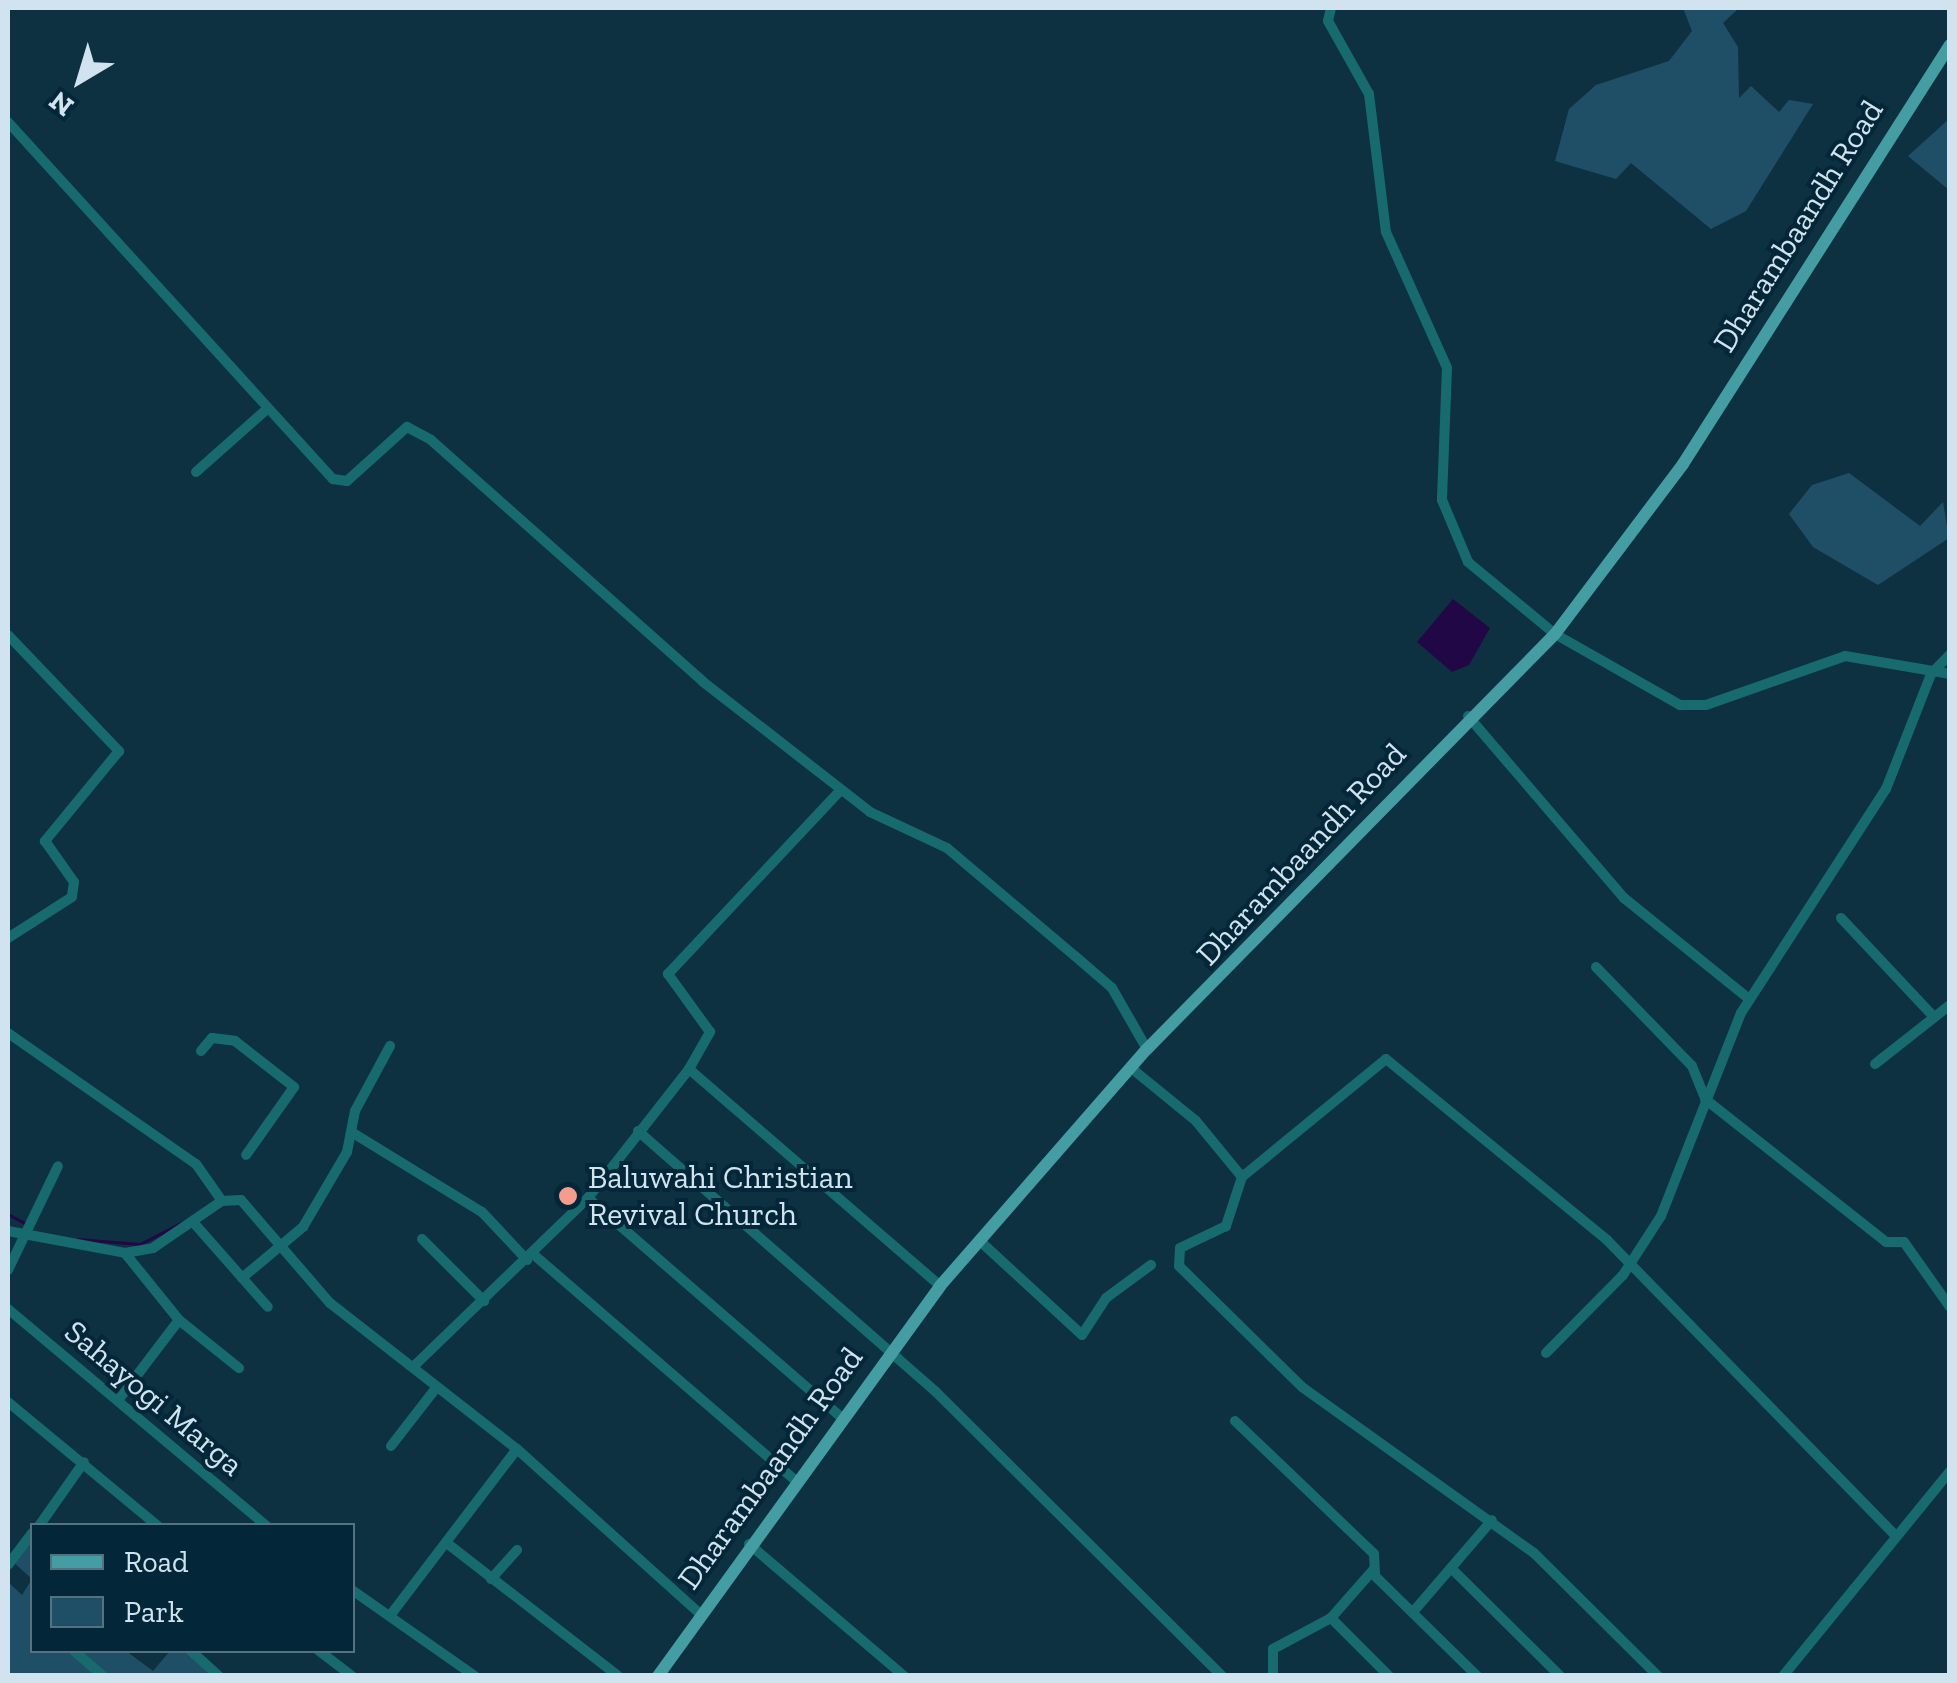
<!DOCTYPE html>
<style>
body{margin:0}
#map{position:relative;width:1957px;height:1683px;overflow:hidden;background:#0e3142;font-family:"Zilla Slab",serif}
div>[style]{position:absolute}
.green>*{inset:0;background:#1f4f67}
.water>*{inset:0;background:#220746}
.stream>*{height:2.5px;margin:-1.25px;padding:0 1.25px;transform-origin:1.25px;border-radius:1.25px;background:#220746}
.minor>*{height:10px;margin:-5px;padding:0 5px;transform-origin:5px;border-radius:5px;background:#176b6f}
.major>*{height:12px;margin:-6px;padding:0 6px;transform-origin:6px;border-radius:6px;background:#449da3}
.dots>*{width:28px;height:28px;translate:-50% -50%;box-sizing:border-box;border:5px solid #032738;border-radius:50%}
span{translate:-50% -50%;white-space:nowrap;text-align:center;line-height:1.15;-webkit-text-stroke:8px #032738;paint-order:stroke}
.street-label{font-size:32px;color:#d0e3ee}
.poi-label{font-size:32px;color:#d0e3ee}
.left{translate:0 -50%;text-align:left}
.frame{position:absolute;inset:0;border:10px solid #d0e3ee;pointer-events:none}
.legend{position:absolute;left:30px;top:1523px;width:325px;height:130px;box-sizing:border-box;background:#032738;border:2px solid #557281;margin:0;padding:12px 18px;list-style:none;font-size:30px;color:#d0e3ee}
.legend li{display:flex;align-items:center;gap:20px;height:50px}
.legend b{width:50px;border:2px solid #557281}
.north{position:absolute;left:30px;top:30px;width:100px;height:100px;-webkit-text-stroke:8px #032738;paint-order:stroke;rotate:218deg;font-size:28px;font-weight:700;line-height:40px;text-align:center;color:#d0e3ee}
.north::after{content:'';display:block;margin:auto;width:35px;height:45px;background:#d0e3ee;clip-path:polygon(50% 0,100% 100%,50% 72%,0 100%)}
</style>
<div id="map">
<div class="green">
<i style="clip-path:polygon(1683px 8px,1739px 8px,1723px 23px,1738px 47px,1739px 98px,1751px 86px,1779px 112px,1789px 100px,1813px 104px,1746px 211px,1711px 229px,1631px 163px,1616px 179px,1555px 161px,1569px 109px,1596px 85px,1669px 61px,1692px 31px)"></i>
<i style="clip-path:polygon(1949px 119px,1949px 190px,1908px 156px)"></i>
<i style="clip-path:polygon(1849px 473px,1920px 526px,1943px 502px,1949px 538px,1878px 585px,1813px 547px,1789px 514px,1812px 485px)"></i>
<i style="clip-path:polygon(32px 1536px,32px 1650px,126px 1651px,153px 1671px,170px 1651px,185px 1651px,216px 1675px,8px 1675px,8px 1582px,22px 1595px,32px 1579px,12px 1561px)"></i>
</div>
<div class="water">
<i style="clip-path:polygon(1453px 599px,1490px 628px,1469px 665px,1452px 672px,1417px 642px)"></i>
</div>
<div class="stream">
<i style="left:8px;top:1214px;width:19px;rotate:28deg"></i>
<i style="left:78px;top:1239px;width:62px;rotate:4.6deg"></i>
<i style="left:140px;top:1244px;width:48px;rotate:-27.1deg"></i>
</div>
<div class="minor">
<i style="left:1331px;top:8px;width:13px;rotate:103deg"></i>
<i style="left:1328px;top:21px;width:84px;rotate:60.7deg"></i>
<i style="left:1369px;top:94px;width:139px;rotate:83deg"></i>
<i style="left:1386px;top:232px;width:149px;rotate:65.8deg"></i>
<i style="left:1447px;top:368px;width:132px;rotate:92.2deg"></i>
<i style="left:1442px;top:500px;width:67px;rotate:67.2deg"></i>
<i style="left:1468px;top:562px;width:113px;rotate:39.6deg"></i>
<i style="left:1555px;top:634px;width:144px;rotate:29.6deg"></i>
<i style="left:1680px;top:705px;width:26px"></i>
<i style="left:1706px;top:705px;width:147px;rotate:-19.4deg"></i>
<i style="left:1845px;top:656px;width:107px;rotate:9.7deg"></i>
<i style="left:8px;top:122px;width:483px;rotate:47.7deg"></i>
<i style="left:333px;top:479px;width:14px;rotate:8deg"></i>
<i style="left:347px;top:481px;width:81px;rotate:-42deg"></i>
<i style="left:407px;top:427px;width:27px;rotate:28deg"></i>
<i style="left:431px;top:440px;width:363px;rotate:41.6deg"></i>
<i style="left:702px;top:681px;width:213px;rotate:37.9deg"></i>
<i style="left:870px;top:812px;width:85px;rotate:25.1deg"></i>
<i style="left:947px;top:848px;width:167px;rotate:40.2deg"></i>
<i style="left:1075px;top:956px;width:49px;rotate:40.9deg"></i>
<i style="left:1112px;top:988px;width:70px;rotate:60.2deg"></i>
<i style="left:196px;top:472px;width:95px;rotate:-41.6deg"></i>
<i style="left:8px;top:635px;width:161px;rotate:46.3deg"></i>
<i style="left:119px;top:751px;width:117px;rotate:129.4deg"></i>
<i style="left:45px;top:841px;width:50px;rotate:54.7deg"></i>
<i style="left:74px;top:882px;width:15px;rotate:98deg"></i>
<i style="left:72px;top:897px;width:76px;rotate:147.4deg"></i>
<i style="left:1468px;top:716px;width:240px;rotate:49.4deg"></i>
<i style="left:1624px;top:898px;width:161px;rotate:38.9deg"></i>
<i style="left:1841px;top:918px;width:134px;rotate:46.8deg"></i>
<i style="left:1596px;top:967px;width:138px;rotate:45.9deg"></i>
<i style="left:1692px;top:1066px;width:35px;rotate:68deg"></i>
<i style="left:1705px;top:1099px;width:231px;rotate:38.3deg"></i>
<i style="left:1886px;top:1242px;width:18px"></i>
<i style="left:1904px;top:1242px;width:80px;rotate:54.7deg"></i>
<i style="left:8px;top:1033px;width:229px;rotate:34.9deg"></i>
<i style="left:196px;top:1164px;width:45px;rotate:54.9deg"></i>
<i style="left:201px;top:1051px;width:17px;rotate:-50deg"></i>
<i style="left:212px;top:1038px;width:23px;rotate:7deg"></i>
<i style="left:235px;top:1041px;width:75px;rotate:37.9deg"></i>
<i style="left:294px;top:1087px;width:83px;rotate:125.2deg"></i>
<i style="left:1875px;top:1064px;width:95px;rotate:-38.2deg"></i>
<i style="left:689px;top:1069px;width:332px;rotate:40.8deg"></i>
<i style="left:1136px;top:1072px;width:77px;rotate:39.2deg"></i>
<i style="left:1196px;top:1121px;width:72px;rotate:50.6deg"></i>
<i style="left:1242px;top:1177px;width:52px;rotate:108.1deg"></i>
<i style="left:1226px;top:1226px;width:51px;rotate:154.4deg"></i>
<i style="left:1180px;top:1248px;width:18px;rotate:93deg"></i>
<i style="left:1179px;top:1266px;width:173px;rotate:44.5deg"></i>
<i style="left:1302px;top:1387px;width:285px;rotate:35.6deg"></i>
<i style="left:1534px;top:1553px;width:175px;rotate:44.8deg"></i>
<i style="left:638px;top:1131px;width:395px;rotate:41.2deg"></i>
<i style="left:935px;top:1391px;width:404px;rotate:44.8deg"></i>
<i style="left:353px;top:1133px;width:151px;rotate:31.5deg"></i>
<i style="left:482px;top:1212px;width:66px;rotate:46.8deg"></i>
<i style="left:1242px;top:1177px;width:186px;rotate:-39.3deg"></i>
<i style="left:1386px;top:1059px;width:286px;rotate:39.3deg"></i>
<i style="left:1607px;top:1240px;width:412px;rotate:45.7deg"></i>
<i style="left:588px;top:1198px;width:335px;rotate:40.9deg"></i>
<i style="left:193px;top:1222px;width:113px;rotate:48.6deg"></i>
<i style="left:8px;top:1231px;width:119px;rotate:10.6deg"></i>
<i style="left:125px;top:1253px;width:28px;rotate:-10deg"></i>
<i style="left:153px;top:1248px;width:83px;rotate:-34.3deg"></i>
<i style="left:222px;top:1201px;width:19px;rotate:-3deg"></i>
<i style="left:241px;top:1200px;width:136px;rotate:49.2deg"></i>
<i style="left:330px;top:1303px;width:237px;rotate:38deg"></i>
<i style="left:517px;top:1449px;width:246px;rotate:42deg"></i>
<i style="left:422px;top:1239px;width:88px;rotate:45deg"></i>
<i style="left:981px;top:1242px;width:137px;rotate:42.6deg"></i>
<i style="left:1082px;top:1335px;width:44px;rotate:-57deg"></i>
<i style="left:1106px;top:1298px;width:56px;rotate:-36.3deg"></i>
<i style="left:533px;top:1254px;width:346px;rotate:40.8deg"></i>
<i style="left:8px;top:1270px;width:115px;rotate:-64.3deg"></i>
<i style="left:242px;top:1278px;width:80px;rotate:-39.9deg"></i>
<i style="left:303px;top:1227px;width:87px;rotate:-59.6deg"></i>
<i style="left:347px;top:1152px;width:42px;rotate:-79deg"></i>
<i style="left:355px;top:1111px;width:74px;rotate:-61.7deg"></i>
<i style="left:8px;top:1309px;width:338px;rotate:40deg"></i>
<i style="left:179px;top:1320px;width:77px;rotate:38.7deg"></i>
<i style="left:1546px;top:1353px;width:110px;rotate:-45.4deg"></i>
<i style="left:1623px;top:1275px;width:70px;rotate:-57.2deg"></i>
<i style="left:1661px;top:1216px;width:218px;rotate:-68.5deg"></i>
<i style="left:1741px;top:1013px;width:267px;rotate:-57.1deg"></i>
<i style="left:1886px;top:789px;width:123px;rotate:-68.6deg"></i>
<i style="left:1931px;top:674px;width:28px;rotate:-46deg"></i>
<i style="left:413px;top:1367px;width:243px;rotate:-44deg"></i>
<i style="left:588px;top:1198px;width:164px;rotate:-51.9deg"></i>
<i style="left:689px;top:1069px;width:43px;rotate:-60.4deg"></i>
<i style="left:710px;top:1032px;width:72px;rotate:-125.9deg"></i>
<i style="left:668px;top:974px;width:251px;rotate:-46.8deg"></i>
<i style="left:119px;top:1399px;width:99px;rotate:-52.8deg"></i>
<i style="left:179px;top:1320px;width:86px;rotate:-128.9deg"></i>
<i style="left:8px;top:1402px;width:195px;rotate:39.6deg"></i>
<i style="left:1235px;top:1421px;width:192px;rotate:43.7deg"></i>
<i style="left:1374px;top:1554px;width:22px;rotate:87deg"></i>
<i style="left:1375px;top:1576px;width:143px;rotate:44.4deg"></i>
<i style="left:391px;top:1446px;width:73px;rotate:-52.2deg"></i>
<i style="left:39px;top:1526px;width:78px;rotate:-54.9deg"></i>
<i style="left:448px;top:1544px;width:215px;rotate:37.8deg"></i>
<i style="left:749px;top:1544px;width:204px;rotate:40.4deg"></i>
<i style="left:8px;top:1565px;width:40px;rotate:-53deg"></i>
<i style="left:1451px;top:1568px;width:153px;rotate:44.7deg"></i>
<i style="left:1374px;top:1569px;width:65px;rotate:131.3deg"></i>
<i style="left:1331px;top:1618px;width:82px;rotate:45deg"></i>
<i style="left:491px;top:1579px;width:39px;rotate:-48deg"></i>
<i style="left:352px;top:1590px;width:150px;rotate:35deg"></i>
<i style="left:1413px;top:1612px;width:121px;rotate:-49.3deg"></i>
<i style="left:392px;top:1613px;width:206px;rotate:-52.7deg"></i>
<i style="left:73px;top:1650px;width:40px;rotate:41deg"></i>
<i style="left:190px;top:1650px;width:39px;rotate:42deg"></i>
<i style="left:318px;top:1650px;width:43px;rotate:37.4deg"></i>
<i style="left:1273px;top:1676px;width:27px;rotate:-90deg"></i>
<i style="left:1273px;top:1649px;width:66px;rotate:-28.1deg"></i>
<i style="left:1783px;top:1676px;width:264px;rotate:-50.8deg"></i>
</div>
<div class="major">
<i style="left:658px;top:1676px;width:481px;rotate:-54.1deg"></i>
<i style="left:940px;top:1286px;width:315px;rotate:-48.9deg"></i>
<i style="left:1147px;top:1049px;width:582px;rotate:-45.49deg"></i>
<i style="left:1555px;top:634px;width:213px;rotate:-53deg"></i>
<i style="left:1683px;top:464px;width:497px;rotate:-57.5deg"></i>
</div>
<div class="dots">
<i style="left:568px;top:1196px;background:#f49d8c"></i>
</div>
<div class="street-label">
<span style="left:1798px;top:226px;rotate:-58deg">Dharambaandh Road</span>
<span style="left:1301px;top:854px;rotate:-47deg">Dharambaandh Road</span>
<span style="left:154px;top:1398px;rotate:40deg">Sahayogi Marga</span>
<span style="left:770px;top:1468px;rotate:-54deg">Dharambaandh Road</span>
</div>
<div class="poi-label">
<span class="left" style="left:588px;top:1196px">Baluwahi Christian<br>Revival Church</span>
</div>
<div class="frame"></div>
<ul class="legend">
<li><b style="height:12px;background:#449da3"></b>Road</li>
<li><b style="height:28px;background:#1f4f67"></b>Park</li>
</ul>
<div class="north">N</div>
</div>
